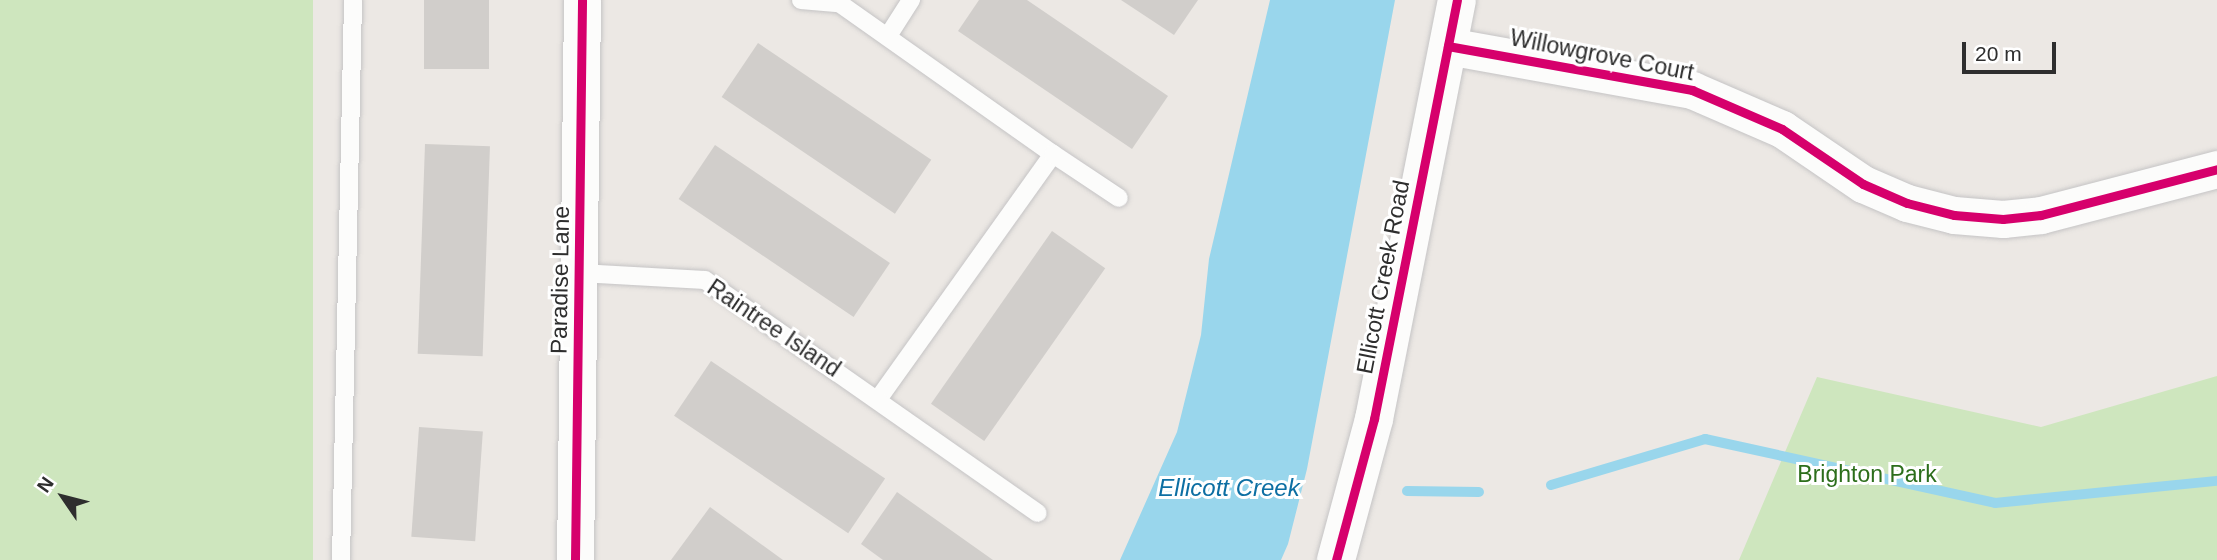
<!DOCTYPE html>
<style>
body{margin:0}
#map{position:relative;width:2217px;height:560px;overflow:hidden;background:#ece8e4;font-family:Helvetica,sans-serif}
div>[style]{position:absolute}
.green>*{inset:0;background:#cee6be;transform-origin:0 0}
.water>*{inset:0;background:#99d6ec}
.stream>*{height:10px;margin:-5px;padding:0 5px;transform-origin:5px;border-radius:5px;background:#99d6ec}
.building>*{inset:0;background:#d1cecb;transform-origin:0 0}
.roads{filter:drop-shadow(0 0 2px #c5c4c5) drop-shadow(0 0 2px #c5c4c5)}
.lane>*{height:18px;margin:-9px;padding:0 9px;transform-origin:9px;border-radius:9px;background:#fcfcfb}
.street>*{height:37px;margin:-18.5px;padding:0 18.5px;transform-origin:18.5px;border-radius:18.5px;background:#fcfcfb}
.secondary>*{height:38px;margin:-19px;padding:0 19px;transform-origin:19px;border-radius:19px;background:#fcfcfb}
.cycleway>*{height:9px;margin:-4.5px;padding:0 4.5px;transform-origin:4.5px;border-radius:4.5px;background:#d6006c}
span{translate:-50% -50%;white-space:nowrap;text-align:center;line-height:1.15;-webkit-text-stroke:6px #fff;paint-order:stroke}
.street-label{font-size:23px;color:#2e2e2e}
.park-label{font-size:23px;color:#2c6e1b}
.water-label{font-size:24px;color:#0d6fa3;font-style:italic}
.north{position:absolute;left:28px;top:462px;width:70px;height:70px;-webkit-text-stroke:5px #fff;paint-order:stroke;rotate:305deg;font-size:19px;font-weight:700;line-height:28px;text-align:center;color:#2e2e2e}
.north::after{content:'';display:block;margin:auto;width:24px;height:32px;background:#2e2e2e;clip-path:polygon(50% 0,100% 100%,50% 72%,0 100%)}
.scale{position:absolute;left:1962px;top:42px;width:94px;height:32px;box-sizing:border-box;border:4px solid #2e2e2e;border-top:0;padding-left:9px;font-size:21px;line-height:24px;white-space:nowrap;color:#2e2e2e;-webkit-text-stroke:5px #fff;paint-order:stroke}
</style>
<div id="map">
<div class="green">
<i style="left:0;top:0;width:313px;height:560px"></i>
<i style="clip-path:polygon(2217px 376px,2217px 560px,1739px 560px,1817px 377px,2041px 427px)"></i>
</div>
<div class="water">
<i style="clip-path:polygon(1270px 0,1395px 0,1307px 469px,1288px 544px,1281px 560px,1120px 560px,1177px 432px,1201px 335px,1209px 259px)"></i>
</div>
<div class="stream">
<i style="left:1551px;top:485px;width:161px;rotate:-16.6deg"></i>
<i style="left:1705px;top:439px;width:297px;rotate:12.4deg"></i>
<i style="left:1995px;top:503px;width:223px;rotate:-5.7deg"></i>
<i style="left:1407px;top:491px;width:72px;rotate:0.8deg"></i>
</div>
<div class="building">
<i style="left:424px;top:0;width:65px;height:69px"></i>
<i style="clip-path:polygon(979px 0,1027px 0,1168px 96px,1132px 149px,958px 31px)"></i>
<i style="clip-path:polygon(1121px 0,1198px 0,1174px 35px)"></i>
<i style="left:758px;top:43px;width:209px;height:65px;rotate:34deg"></i>
<i style="left:425px;top:144px;width:65px;height:210px;rotate:2deg"></i>
<i style="left:715px;top:145px;width:211px;height:65px;rotate:34deg"></i>
<i style="left:1052px;top:231px;width:65px;height:211px;rotate:35deg"></i>
<i style="left:711px;top:361px;width:210px;height:66px;rotate:34deg"></i>
<i style="left:419px;top:427px;width:64px;height:110px;rotate:4deg"></i>
<i style="clip-path:polygon(897px 492px,993px 560px,883px 560px,861px 544px)"></i>
<i style="clip-path:polygon(710px 507px,783px 560px,671px 560px)"></i>
</div>
<div class="roads">
<div class="lane">
<i style="left:801px;top:0;width:38px;rotate:5deg"></i>
<i style="left:839px;top:3px;width:262px;rotate:35.2deg"></i>
<i style="left:1053px;top:154px;width:300px;rotate:125.5deg"></i>
<i style="left:888px;top:36px;width:43px;rotate:-57.4deg"></i>
<i style="left:1053px;top:154px;width:79px;rotate:33.7deg"></i>
<i style="left:580px;top:273px;width:125px;rotate:3.2deg"></i>
<i style="left:705px;top:280px;width:406px;rotate:35deg"></i>
<i style="left:341px;top:560px;width:560px;rotate:-88.77deg"></i>
</div>
<div class="street">
<i style="left:1448px;top:46px;width:248px;rotate:10.2deg"></i>
<i style="left:1692px;top:90px;width:98px;rotate:23.4deg"></i>
<i style="left:1782px;top:129px;width:98px;rotate:34.2deg"></i>
<i style="left:1863px;top:184px;width:48px;rotate:23.4deg"></i>
<i style="left:1907px;top:203px;width:49px;rotate:14.3deg"></i>
<i style="left:1954px;top:215px;width:49px;rotate:4.7deg"></i>
<i style="left:2003px;top:219px;width:38px;rotate:-6deg"></i>
<i style="left:2041px;top:215px;width:182px;rotate:-14.6deg"></i>
<i style="left:575px;top:560px;width:560px;rotate:-89.28deg"></i>
</div>
<div class="secondary">
<i style="left:1336px;top:560px;width:146px;rotate:-74.9deg"></i>
<i style="left:1374px;top:419px;width:427px;rotate:-78.8deg"></i>
</div>
</div>
<div class="cycleway">
<i style="left:1448px;top:46px;width:248px;rotate:10.2deg"></i>
<i style="left:1692px;top:90px;width:98px;rotate:23.4deg"></i>
<i style="left:1782px;top:129px;width:98px;rotate:34.2deg"></i>
<i style="left:1863px;top:184px;width:48px;rotate:23.4deg"></i>
<i style="left:1907px;top:203px;width:49px;rotate:14.3deg"></i>
<i style="left:1954px;top:215px;width:49px;rotate:4.7deg"></i>
<i style="left:2003px;top:219px;width:38px;rotate:-6deg"></i>
<i style="left:2041px;top:215px;width:182px;rotate:-14.6deg"></i>
<i style="left:575px;top:560px;width:560px;rotate:-89.28deg"></i>
<i style="left:1336px;top:560px;width:146px;rotate:-74.9deg"></i>
<i style="left:1374px;top:419px;width:427px;rotate:-78.8deg"></i>
</div>
<div class="street-label">
<span style="left:1602px;top:55px;rotate:11deg">Willowgrove Court</span>
<span style="left:1383px;top:277px;rotate:-79deg">Ellicott Creek Road</span>
<span style="left:560px;top:280px;rotate:-89deg">Paradise Lane</span>
<span style="left:774px;top:328px;rotate:34deg">Raintree Island</span>
</div>
<div class="park-label">
<span style="left:1867px;top:474px">Brighton Park</span>
</div>
<div class="water-label">
<span style="left:1229px;top:488px">Ellicott Creek</span>
</div>
<div class="north">N</div>
<div class="scale">20 m</div>
</div>
